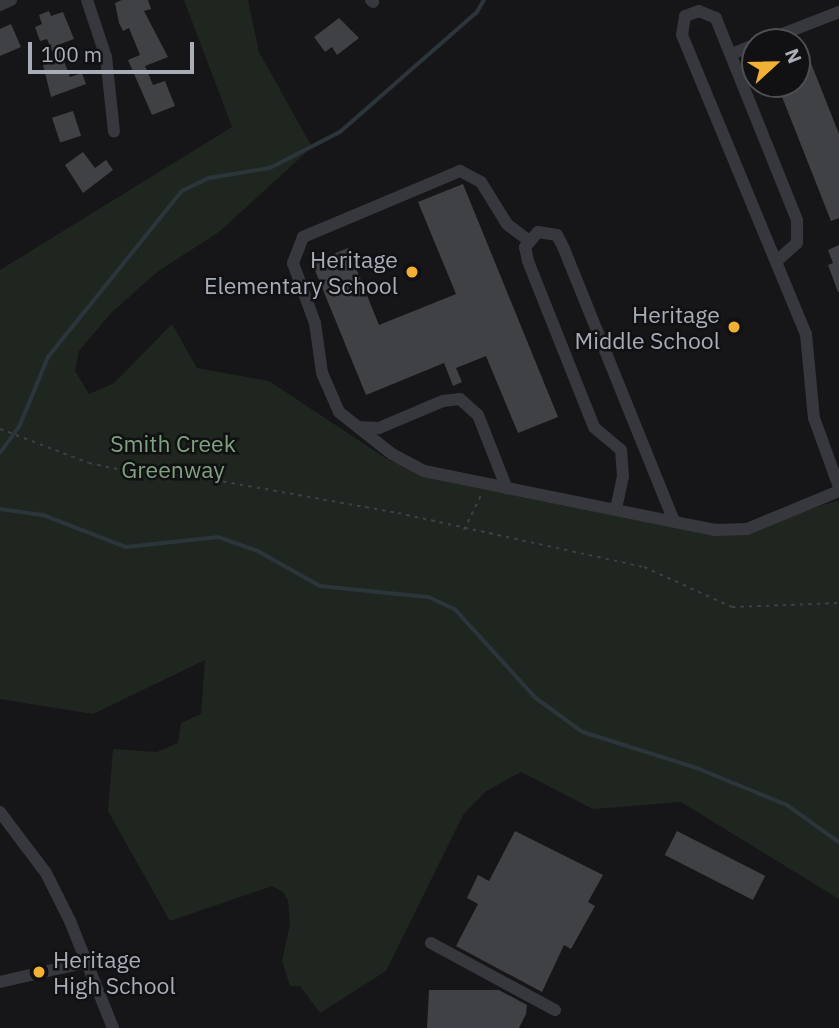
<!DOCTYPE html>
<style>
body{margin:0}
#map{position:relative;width:839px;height:1028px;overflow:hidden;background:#161618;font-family:"IBM Plex Sans",sans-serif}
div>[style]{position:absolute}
.green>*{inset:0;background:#1e261f}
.stream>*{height:3.5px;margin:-1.75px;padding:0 1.75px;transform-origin:1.75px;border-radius:1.75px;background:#2c353c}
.building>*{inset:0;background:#404145;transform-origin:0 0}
.path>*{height:2px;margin-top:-1px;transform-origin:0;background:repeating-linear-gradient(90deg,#3d3f44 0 3.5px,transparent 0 8.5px)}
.minor>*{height:12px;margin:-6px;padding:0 6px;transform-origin:6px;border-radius:6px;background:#37383d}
.dots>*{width:19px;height:19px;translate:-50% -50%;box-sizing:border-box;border:4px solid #111113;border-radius:50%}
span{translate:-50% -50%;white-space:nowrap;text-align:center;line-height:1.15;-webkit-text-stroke:5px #111113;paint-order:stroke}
.poi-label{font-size:23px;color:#a8adb8}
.right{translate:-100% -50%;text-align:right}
.left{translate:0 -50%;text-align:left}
.park-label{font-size:23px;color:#7fa381}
.north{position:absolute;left:741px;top:28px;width:70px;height:70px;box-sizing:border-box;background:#111113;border:2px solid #4d4f55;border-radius:50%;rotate:68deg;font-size:19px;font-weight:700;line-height:28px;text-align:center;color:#a8adb8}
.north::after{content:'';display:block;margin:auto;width:24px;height:32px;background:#f2b134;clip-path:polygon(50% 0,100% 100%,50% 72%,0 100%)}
.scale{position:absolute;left:28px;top:42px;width:166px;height:32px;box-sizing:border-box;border:4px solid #a8adb8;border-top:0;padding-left:9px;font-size:21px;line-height:24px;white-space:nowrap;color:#a8adb8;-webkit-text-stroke:5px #111113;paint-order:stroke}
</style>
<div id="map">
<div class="green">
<i style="clip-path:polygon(184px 0,248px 0,259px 52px,312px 147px,219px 232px,157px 272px,111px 313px,79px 351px,75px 371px,89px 394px,114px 383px,172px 324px,197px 368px,269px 381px,390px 461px,424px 471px,747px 529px,839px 500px,839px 899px,681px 802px,593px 809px,521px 772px,486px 791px,463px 815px,386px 971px,320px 1013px,300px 986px,290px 986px,282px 961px,290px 924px,288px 900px,283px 892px,272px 886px,170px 921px,108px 811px,113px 749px,157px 752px,178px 743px,181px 723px,201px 714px,205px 660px,93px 714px,0 699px,0 270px,232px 127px)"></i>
</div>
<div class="stream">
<i style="left:0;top:453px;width:34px;rotate:-54deg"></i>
<i style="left:20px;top:425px;width:74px;rotate:-67.6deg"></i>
<i style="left:48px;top:357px;width:213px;rotate:-51.1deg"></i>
<i style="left:182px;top:191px;width:30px;rotate:-26deg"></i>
<i style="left:209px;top:178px;width:62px;rotate:-9.3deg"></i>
<i style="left:270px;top:168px;width:79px;rotate:-27.2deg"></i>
<i style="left:340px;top:132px;width:182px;rotate:-41.2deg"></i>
<i style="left:477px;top:12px;width:14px;rotate:-60deg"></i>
<i style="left:0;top:509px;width:43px;rotate:7.9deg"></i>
<i style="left:43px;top:515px;width:89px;rotate:21.1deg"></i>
<i style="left:126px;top:547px;width:93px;rotate:-6.2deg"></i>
<i style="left:218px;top:537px;width:42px;rotate:19.3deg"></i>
<i style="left:258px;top:551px;width:71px;rotate:29.4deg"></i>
<i style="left:320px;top:586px;width:110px;rotate:5.8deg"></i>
<i style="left:429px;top:597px;width:29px;rotate:25deg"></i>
<i style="left:455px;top:609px;width:120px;rotate:47.7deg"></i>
<i style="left:536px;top:698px;width:58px;rotate:35.9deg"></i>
<i style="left:583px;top:732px;width:120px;rotate:17.5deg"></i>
<i style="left:697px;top:768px;width:97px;rotate:22.3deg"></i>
<i style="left:787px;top:805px;width:64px;rotate:35.4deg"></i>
</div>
<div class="building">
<i style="clip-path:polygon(122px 0,148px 0,151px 9px,144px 11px,168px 57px,145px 66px,153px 85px,165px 81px,175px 106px,152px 115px,128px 60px,140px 55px,129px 28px,123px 31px,119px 23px,115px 3px)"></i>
<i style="clip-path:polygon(49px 11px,51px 16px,63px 12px,74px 39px,58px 45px,70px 77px,82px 73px,86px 84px,51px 97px,43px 65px,56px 60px,47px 39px,40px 41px,35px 27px,42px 24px,39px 15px)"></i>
<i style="clip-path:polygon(339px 18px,359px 38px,337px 55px,332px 47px,325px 52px,314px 37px)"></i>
<i style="clip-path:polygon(11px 24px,21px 47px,0 56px,0 29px)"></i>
<i style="clip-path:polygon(807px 53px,839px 134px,839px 218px,831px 221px,777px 84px,797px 84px,797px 57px)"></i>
<i style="left:73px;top:111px;width:26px;height:22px;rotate:72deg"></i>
<i style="clip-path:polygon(83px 152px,95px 168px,106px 160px,113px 170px,83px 193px,65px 165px)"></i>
<i style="clip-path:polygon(463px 184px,558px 417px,518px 433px,486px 356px,456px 368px,462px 382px,453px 386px,444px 363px,366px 395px,312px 263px,348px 248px,379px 325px,456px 294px,418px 202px)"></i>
<i style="clip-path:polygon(839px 245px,839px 292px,838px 292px,828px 265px,833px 263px,828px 250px)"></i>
<i style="clip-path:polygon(515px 831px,603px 875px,588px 902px,595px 906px,571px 949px,564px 945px,542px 992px,456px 946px,478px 904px,467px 898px,478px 875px,489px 881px)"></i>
<i style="left:677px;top:831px;width:99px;height:27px;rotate:27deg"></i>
<i style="clip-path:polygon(429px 990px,499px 990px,527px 1005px,526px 1014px,519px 1028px,427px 1028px)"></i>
</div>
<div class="path">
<i style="left:0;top:429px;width:95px;rotate:20.9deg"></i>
<i style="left:89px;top:463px;width:38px;rotate:12deg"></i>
<i style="left:126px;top:471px;width:72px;rotate:4.8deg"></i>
<i style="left:198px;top:477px;width:203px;rotate:10.2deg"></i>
<i style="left:398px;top:513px;width:252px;rotate:12.4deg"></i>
<i style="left:644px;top:567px;width:97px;rotate:24.4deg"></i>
<i style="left:732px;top:607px;width:107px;rotate:-2.1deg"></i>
<i style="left:464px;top:530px;width:39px;rotate:-64deg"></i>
</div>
<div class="minor">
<i style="left:87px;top:0;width:60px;rotate:71.6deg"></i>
<i style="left:106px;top:57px;width:75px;rotate:83.9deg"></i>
<i style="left:371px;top:0;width:3px;rotate:45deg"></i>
<i style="left:0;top:5px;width:12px;rotate:-24deg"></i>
<i style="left:762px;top:42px;width:83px;rotate:-21.3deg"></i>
<i style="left:731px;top:54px;width:26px;rotate:-21deg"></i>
<i style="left:528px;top:240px;width:26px;rotate:-143deg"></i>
<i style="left:507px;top:224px;width:49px;rotate:-121.8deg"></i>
<i style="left:481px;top:182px;width:24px;rotate:-152deg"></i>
<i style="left:460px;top:171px;width:170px;rotate:157.2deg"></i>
<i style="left:303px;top:237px;width:28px;rotate:111deg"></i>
<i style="left:293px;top:263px;width:64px;rotate:69.9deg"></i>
<i style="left:315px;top:323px;width:50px;rotate:82deg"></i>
<i style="left:322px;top:373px;width:43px;rotate:66.4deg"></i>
<i style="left:339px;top:412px;width:68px;rotate:38.4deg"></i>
<i style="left:392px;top:454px;width:36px;rotate:28deg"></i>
<i style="left:424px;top:471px;width:297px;rotate:11.5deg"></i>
<i style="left:715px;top:530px;width:32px;rotate:-2deg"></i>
<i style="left:747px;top:529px;width:100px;rotate:-22.4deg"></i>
<i style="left:778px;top:260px;width:25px;rotate:-42deg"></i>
<i style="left:797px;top:243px;width:23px;rotate:-90deg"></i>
<i style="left:797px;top:220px;width:218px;rotate:-111.9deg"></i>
<i style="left:716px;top:18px;width:18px;rotate:-158deg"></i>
<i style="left:699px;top:11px;width:15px;rotate:160deg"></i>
<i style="left:685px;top:16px;width:19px;rotate:99deg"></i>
<i style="left:682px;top:35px;width:324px;rotate:67.5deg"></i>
<i style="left:806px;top:334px;width:84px;rotate:84.6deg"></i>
<i style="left:814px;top:418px;width:73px;rotate:70.1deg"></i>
<i style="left:358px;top:427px;width:21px;rotate:3deg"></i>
<i style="left:379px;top:428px;width:69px;rotate:-22.9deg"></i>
<i style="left:443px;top:401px;width:17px;rotate:-7deg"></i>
<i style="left:460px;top:399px;width:24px;rotate:42deg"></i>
<i style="left:478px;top:415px;width:79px;rotate:68.6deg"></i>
<i style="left:616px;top:509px;width:33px;rotate:-78deg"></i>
<i style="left:623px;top:477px;width:27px;rotate:-94deg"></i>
<i style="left:621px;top:450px;width:35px;rotate:-140deg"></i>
<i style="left:594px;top:427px;width:179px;rotate:-111.7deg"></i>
<i style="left:528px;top:261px;width:14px;rotate:-102deg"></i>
<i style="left:525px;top:247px;width:20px;rotate:-49deg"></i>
<i style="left:538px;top:232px;width:19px;rotate:9deg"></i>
<i style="left:557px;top:235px;width:16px;rotate:63deg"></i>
<i style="left:564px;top:249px;width:293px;rotate:68deg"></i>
<i style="left:0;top:812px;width:76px;rotate:53deg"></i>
<i style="left:46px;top:873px;width:54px;rotate:63.4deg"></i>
<i style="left:70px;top:921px;width:115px;rotate:68.1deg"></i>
<i style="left:431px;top:943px;width:141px;rotate:28.4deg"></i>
<i style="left:0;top:982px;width:89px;rotate:-12.9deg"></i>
</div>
<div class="dots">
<i style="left:412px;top:272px;background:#f2b134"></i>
<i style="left:734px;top:327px;background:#f2b134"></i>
<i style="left:39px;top:972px;background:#f2b134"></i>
</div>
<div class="poi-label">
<span class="right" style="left:398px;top:272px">Heritage<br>Elementary School</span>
<span class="right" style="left:720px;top:327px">Heritage<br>Middle School</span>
<span class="left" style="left:53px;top:972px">Heritage<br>High School</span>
</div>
<div class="park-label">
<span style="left:173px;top:456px">Smith Creek<br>Greenway</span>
</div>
<div class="north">N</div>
<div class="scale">100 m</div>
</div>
